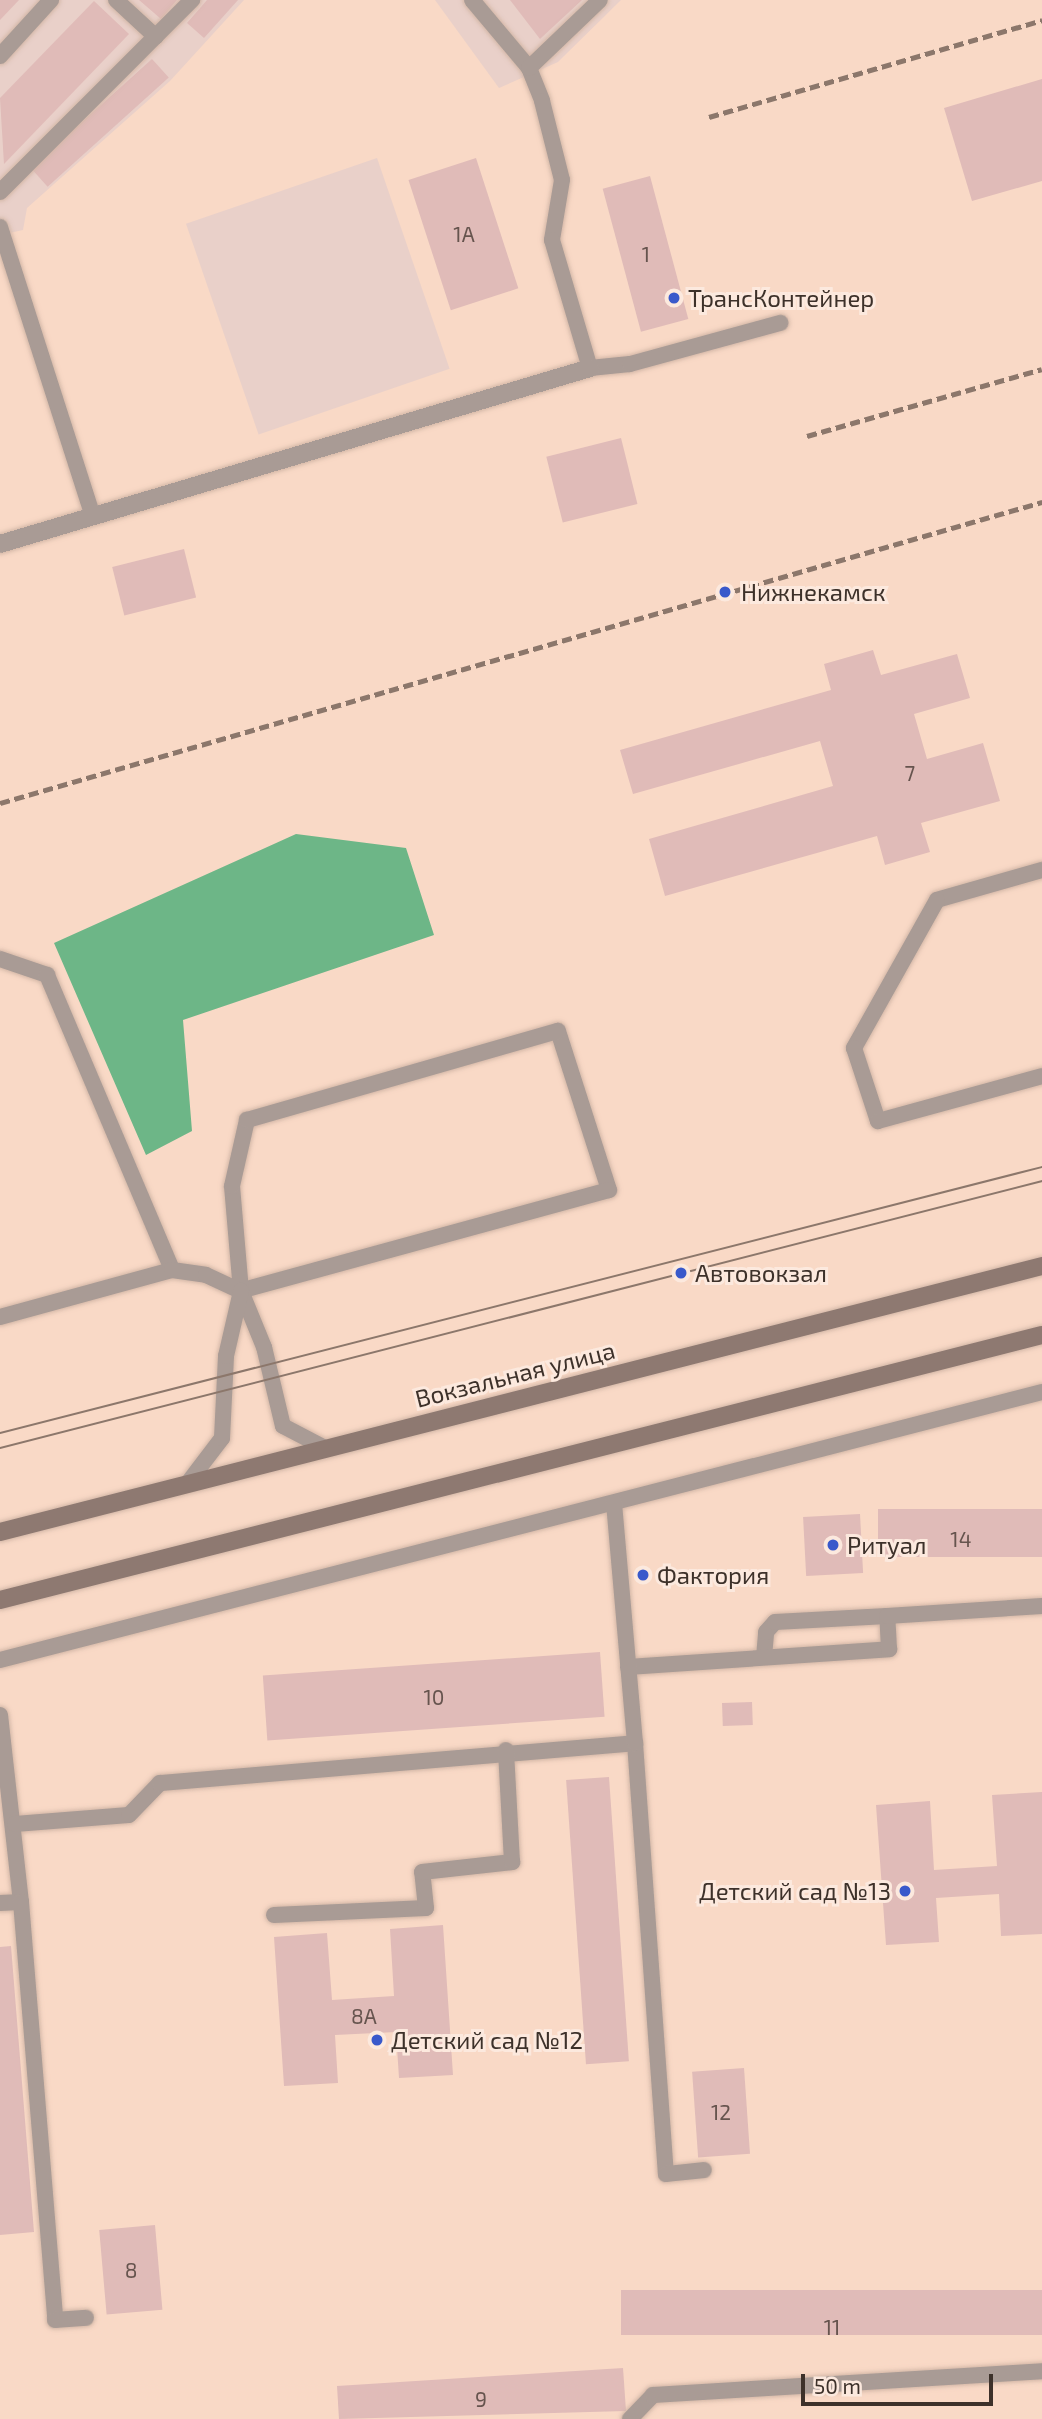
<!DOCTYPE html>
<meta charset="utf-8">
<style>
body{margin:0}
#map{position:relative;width:1042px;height:2419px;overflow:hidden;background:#f9d9c6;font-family:"Exo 2",sans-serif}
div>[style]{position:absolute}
.industrial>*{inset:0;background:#e9d0c9;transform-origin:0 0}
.forest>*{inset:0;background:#6db687}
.building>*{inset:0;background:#e0bbb8;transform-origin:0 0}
.roads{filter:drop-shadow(0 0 2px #d3b7a7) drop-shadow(0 0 2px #d3b7a7)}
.service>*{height:16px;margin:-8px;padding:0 8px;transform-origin:8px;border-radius:8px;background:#a99b95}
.minor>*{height:18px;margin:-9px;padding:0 9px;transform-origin:9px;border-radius:9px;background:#a99b95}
.secondary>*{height:18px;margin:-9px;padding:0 9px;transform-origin:9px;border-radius:9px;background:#8e7971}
.tram>*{height:2px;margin:-1px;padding:0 1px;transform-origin:1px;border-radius:1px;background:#8c776b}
.rail>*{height:5px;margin-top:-2.5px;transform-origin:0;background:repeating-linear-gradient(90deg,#8c776b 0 10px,transparent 0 15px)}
.dots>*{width:19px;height:19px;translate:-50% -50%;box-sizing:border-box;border:4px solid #fce9de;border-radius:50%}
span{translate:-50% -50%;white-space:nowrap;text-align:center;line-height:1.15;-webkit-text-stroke:6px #fce9de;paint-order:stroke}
.number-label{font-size:21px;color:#66544e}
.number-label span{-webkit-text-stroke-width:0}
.poi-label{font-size:24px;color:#3d312a}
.left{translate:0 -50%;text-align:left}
.right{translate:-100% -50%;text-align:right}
.street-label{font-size:24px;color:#3d312a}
.scale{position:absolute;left:801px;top:2374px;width:192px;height:32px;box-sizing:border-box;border:4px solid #3d312a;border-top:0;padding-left:9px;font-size:21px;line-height:24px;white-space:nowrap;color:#3d312a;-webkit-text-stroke:5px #fce9de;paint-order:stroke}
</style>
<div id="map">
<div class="industrial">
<i style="clip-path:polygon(0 0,244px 0,170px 81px,27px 208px,23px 230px,0 235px)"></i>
<i style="clip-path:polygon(435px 0,621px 0,558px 62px,499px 88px)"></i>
<i style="left:377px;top:158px;width:223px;height:202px;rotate:71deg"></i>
</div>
<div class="forest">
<i style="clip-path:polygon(296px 834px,406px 848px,434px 935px,183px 1020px,192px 1131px,146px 1155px,54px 943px)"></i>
</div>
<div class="building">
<i style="clip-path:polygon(0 0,19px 0,0 20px)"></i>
<i style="clip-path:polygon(139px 0,177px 0,161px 19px)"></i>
<i style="clip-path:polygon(207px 0,238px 0,204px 38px,187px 23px)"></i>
<i style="clip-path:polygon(510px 0,582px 0,540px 39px)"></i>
<i style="clip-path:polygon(94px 1px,129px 34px,4px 164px,0 98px)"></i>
<i style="left:152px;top:59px;width:25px;height:163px;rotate:48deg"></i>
<i style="clip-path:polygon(1042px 79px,1042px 181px,972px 201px,944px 108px)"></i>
<i style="left:476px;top:158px;width:137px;height:71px;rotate:72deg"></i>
<i style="left:650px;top:176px;width:148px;height:49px;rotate:75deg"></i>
<i style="left:621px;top:438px;width:68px;height:77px;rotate:76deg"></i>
<i style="left:184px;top:549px;width:50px;height:74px;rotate:76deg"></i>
<i style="clip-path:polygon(873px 650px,881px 675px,957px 654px,970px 698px,914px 714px,927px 759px,983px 743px,1000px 801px,921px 823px,930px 852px,885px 865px,877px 836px,665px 896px,649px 839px,833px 786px,820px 741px,633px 794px,620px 750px,831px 690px,824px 664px)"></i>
<i style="left:1042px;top:1509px;width:48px;height:164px;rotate:90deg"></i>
<i style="left:860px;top:1514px;width:59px;height:57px;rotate:87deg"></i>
<i style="left:600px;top:1652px;width:65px;height:338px;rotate:86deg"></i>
<i style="left:752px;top:1702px;width:23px;height:30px;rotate:88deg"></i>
<i style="left:609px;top:1777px;width:285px;height:43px;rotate:86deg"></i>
<i style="clip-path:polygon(1042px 1792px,1042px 1934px,1001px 1936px,999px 1894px,936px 1898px,939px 1942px,886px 1945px,876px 1805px,930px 1801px,934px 1870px,997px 1866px,992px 1795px)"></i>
<i style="clip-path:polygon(443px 1925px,453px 2075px,399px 2078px,396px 2032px,335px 2035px,338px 2083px,284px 2086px,274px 1937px,327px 1933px,332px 2000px,394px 1996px,390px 1929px)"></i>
<i style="clip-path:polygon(11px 1946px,34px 2232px,0 2235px,0 1947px)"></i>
<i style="left:744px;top:2068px;width:86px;height:52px;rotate:86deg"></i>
<i style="left:155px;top:2225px;width:85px;height:56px;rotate:85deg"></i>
<i style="left:1042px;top:2290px;width:45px;height:421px;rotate:90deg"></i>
<i style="clip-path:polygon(623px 2368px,626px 2411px,339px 2419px,337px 2386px)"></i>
</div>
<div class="roads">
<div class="service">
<i style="left:116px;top:0;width:54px;rotate:42.8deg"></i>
<i style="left:472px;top:0;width:89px;rotate:50deg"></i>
<i style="left:529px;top:68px;width:35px;rotate:68deg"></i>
<i style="left:542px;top:101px;width:81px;rotate:75.8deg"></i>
<i style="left:562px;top:180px;width:61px;rotate:99.5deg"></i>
<i style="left:552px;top:240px;width:134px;rotate:73.5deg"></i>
<i style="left:590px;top:368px;width:40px;rotate:-5.7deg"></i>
<i style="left:630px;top:364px;width:156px;rotate:-15.3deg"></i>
<i style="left:0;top:56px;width:76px;rotate:-47.7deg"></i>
<i style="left:529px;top:68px;width:98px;rotate:-43.8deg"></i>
<i style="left:0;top:192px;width:272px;rotate:-45deg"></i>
<i style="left:0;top:227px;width:304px;rotate:72.2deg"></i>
<i style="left:1042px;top:870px;width:109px;rotate:164.1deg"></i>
<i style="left:937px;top:900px;width:170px;rotate:119.3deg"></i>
<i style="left:854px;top:1048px;width:77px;rotate:71.8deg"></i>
<i style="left:878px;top:1121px;width:170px;rotate:-15.3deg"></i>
<i style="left:0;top:959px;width:50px;rotate:18.8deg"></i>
<i style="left:47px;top:975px;width:320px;rotate:67deg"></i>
<i style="left:558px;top:1031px;width:167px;rotate:72.2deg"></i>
<i style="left:609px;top:1190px;width:382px;rotate:164.7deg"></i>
<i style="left:241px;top:1291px;width:105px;rotate:-94.9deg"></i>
<i style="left:232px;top:1186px;width:68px;rotate:-77.2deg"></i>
<i style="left:247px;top:1120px;width:323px;rotate:-16deg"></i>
<i style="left:0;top:1317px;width:178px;rotate:-15.3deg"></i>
<i style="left:172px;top:1270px;width:34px;rotate:8deg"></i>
<i style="left:206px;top:1275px;width:38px;rotate:25deg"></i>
<i style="left:241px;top:1291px;width:61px;rotate:67.7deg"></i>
<i style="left:264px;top:1347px;width:81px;rotate:76.5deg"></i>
<i style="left:283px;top:1426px;width:47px;rotate:27.6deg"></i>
<i style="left:187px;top:1484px;width:58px;rotate:-52.7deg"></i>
<i style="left:222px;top:1438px;width:82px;rotate:-87.2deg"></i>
<i style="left:226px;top:1356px;width:67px;rotate:-77deg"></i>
<i style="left:764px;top:1657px;width:25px;rotate:-85deg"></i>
<i style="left:766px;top:1632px;width:13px;rotate:-48deg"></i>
<i style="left:775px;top:1622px;width:112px;rotate:-3.1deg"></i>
<i style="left:0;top:1660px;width:1076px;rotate:-14.42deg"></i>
<i style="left:628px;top:1667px;width:262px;rotate:-3.9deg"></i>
<i style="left:889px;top:1649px;width:33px;rotate:-93deg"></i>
<i style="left:887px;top:1616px;width:155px;rotate:-3.7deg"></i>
<i style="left:0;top:1715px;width:188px;rotate:83.6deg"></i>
<i style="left:21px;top:1902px;width:21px;rotate:177deg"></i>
<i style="left:635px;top:1743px;width:432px;rotate:85.9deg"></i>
<i style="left:666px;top:2174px;width:38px;rotate:-6deg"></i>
<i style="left:15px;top:1824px;width:114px;rotate:-4.5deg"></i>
<i style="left:129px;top:1815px;width:45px;rotate:-45.9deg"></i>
<i style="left:160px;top:1783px;width:477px;rotate:-4.8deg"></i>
<i style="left:635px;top:1743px;width:241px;rotate:-95deg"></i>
<i style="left:21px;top:1902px;width:419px;rotate:85.3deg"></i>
<i style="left:55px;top:2320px;width:31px;rotate:-4deg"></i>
<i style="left:274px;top:1915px;width:152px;rotate:-2.6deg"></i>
<i style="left:426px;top:1908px;width:36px;rotate:-96deg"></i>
<i style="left:422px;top:1872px;width:91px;rotate:-6.3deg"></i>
<i style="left:512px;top:1862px;width:112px;rotate:-93.1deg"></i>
<i style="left:630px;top:2419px;width:33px;rotate:-46deg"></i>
<i style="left:653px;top:2395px;width:390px;rotate:-3.5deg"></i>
</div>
<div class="minor">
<i style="left:0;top:544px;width:616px;rotate:-16.61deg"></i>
</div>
<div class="secondary">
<i style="left:0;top:1532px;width:1075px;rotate:-14.32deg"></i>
<i style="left:0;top:1600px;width:1075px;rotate:-14.27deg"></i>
</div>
</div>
<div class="tram">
<i style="left:0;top:1433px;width:1075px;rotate:-14.32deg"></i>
<i style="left:0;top:1448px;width:1076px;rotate:-14.37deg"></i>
</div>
<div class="rail">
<i style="left:709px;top:117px;width:347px;rotate:-16.2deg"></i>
<i style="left:807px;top:436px;width:244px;rotate:-15.9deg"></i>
<i style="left:0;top:803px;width:1085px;rotate:-16.11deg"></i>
</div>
<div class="dots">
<i style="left:674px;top:298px;background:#3959cb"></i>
<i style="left:725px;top:592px;background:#3959cb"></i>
<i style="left:681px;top:1273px;background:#3959cb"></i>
<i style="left:833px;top:1545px;background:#3959cb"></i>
<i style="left:643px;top:1575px;background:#3959cb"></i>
<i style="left:905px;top:1891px;background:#3959cb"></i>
<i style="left:377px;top:2040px;background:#3959cb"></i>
</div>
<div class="number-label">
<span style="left:464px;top:234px">1А</span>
<span style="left:646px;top:254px">1</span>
<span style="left:910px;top:773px">7</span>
<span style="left:961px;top:1539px">14</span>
<span style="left:434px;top:1697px">10</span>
<span style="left:364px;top:2016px">8А</span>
<span style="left:721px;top:2112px">12</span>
<span style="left:131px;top:2270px">8</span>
<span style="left:832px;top:2327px">11</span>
<span style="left:481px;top:2399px">9</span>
</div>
<div class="poi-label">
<span class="left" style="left:688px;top:298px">ТрансКонтейнер</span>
<span class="left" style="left:741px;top:592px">Нижнекамск</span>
<span class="left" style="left:695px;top:1273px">Автовокзал</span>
<span class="left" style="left:847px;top:1545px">Ритуал</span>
<span class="left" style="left:657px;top:1575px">Фактория</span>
<span class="right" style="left:891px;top:1891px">Детский сад №13</span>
<span class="left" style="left:391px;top:2040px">Детский сад №12</span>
</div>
<div class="street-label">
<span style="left:515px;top:1374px;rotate:-14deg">Вокзальная улица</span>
</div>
<div class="scale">50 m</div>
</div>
